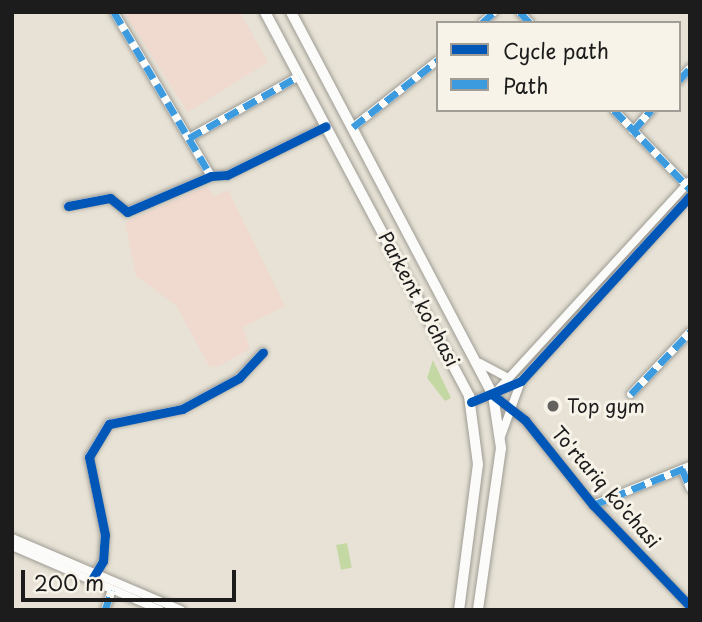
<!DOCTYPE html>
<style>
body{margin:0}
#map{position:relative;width:702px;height:622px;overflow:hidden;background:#e7e2d5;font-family:"Playpen Sans",sans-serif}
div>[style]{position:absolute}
.built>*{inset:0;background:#f0d9ce}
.green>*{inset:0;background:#c4d8a4;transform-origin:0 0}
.roads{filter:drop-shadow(0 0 2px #9e9b94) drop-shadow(0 0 2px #9e9b94)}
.minor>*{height:8px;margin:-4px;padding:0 4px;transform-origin:4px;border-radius:4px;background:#fbfbf9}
.major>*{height:10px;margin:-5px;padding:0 5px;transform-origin:5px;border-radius:5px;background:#fbfbf9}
.quiet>*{height:7px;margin-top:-3.5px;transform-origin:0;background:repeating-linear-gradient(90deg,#3c9bdf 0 14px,transparent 0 21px)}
.cycleway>*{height:9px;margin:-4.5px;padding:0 4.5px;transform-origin:4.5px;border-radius:4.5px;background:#0057b8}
.dots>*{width:19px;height:19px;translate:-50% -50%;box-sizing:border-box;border:4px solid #f7f3e8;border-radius:50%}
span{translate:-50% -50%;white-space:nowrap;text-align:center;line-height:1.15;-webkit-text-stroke:6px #f7f3e8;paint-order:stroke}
.street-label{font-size:19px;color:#1c1c1c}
.poi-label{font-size:19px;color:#1c1c1c}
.left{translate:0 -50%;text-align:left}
.frame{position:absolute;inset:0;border:14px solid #1c1c1c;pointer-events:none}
.legend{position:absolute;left:436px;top:21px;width:245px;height:91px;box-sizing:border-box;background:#f7f3e8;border:2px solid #9f9d96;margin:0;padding:9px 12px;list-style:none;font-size:21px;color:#1c1c1c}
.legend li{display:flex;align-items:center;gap:14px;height:35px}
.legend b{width:35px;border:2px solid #9f9d96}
.scale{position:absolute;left:21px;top:570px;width:215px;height:32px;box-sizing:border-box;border:4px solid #1c1c1c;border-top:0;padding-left:9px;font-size:21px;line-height:24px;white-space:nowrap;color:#1c1c1c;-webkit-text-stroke:5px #f7f3e8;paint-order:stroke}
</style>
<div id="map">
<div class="built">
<i style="clip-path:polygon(124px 12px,240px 12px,268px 62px,188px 112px)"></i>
<i style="clip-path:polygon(208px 186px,214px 197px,228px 190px,285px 306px,243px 327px,250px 349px,217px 367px,209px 366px,176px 305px,136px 276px,125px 222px)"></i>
</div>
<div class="green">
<i style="clip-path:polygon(433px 360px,451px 398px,445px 401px,427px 378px)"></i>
<i style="left:347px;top:543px;width:25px;height:11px;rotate:79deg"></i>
</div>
<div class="roads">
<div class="minor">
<i style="left:114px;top:12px;width:191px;rotate:59.4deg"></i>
<i style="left:520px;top:12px;width:15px;rotate:48deg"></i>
<i style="left:482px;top:23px;width:16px;rotate:-43deg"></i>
<i style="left:679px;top:80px;width:16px;rotate:-47deg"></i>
<i style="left:614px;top:110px;width:107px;rotate:46.1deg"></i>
<i style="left:353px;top:127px;width:108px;rotate:-38.2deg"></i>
<i style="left:633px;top:131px;width:28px;rotate:-49deg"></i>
<i style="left:189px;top:138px;width:126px;rotate:-29.4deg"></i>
<i style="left:68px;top:206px;width:43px;rotate:-10.8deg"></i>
<i style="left:110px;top:198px;width:22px;rotate:39deg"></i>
<i style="left:127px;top:212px;width:91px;rotate:-23.2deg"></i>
<i style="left:211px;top:176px;width:16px;rotate:-4deg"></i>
<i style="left:227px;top:175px;width:110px;rotate:-26.3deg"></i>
<i style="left:480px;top:363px;width:32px;rotate:28deg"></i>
<i style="left:495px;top:393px;width:288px;rotate:-47.4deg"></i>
<i style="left:631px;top:394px;width:86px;rotate:-46.4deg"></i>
<i style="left:493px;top:395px;width:41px;rotate:38deg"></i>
<i style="left:525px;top:420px;width:109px;rotate:51.3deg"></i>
<i style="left:593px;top:505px;width:140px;rotate:46.2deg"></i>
<i style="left:471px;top:402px;width:54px;rotate:-22.8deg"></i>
<i style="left:521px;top:381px;width:251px;rotate:-47.6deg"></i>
<i style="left:501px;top:436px;width:59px;rotate:-70deg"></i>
<i style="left:682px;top:469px;width:21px;rotate:67deg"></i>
<i style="left:593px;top:505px;width:105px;rotate:-21.9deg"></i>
<i style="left:12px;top:538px;width:184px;rotate:23.1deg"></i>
<i style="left:12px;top:546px;width:161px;rotate:23.4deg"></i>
<i style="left:91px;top:581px;width:23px;rotate:-59deg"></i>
<i style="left:103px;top:561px;width:26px;rotate:-86deg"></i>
<i style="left:105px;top:535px;width:80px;rotate:-101.6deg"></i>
<i style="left:89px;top:457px;width:39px;rotate:-59deg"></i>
<i style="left:109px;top:424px;width:75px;rotate:-11.6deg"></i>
<i style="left:182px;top:409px;width:65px;rotate:-28.5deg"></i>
<i style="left:239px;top:378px;width:35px;rotate:-47deg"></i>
<i style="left:105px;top:610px;width:21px;rotate:-71deg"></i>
</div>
<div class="major">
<i style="left:265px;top:12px;width:435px;rotate:62deg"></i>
<i style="left:469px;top:396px;width:69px;rotate:82.5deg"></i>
<i style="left:478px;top:464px;width:147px;rotate:97.4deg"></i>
<i style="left:291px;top:12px;width:433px;rotate:62.2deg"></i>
<i style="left:493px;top:395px;width:54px;rotate:81.4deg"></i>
<i style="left:501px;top:448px;width:164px;rotate:98.1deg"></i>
</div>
</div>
<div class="quiet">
<i style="left:114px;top:12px;width:191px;rotate:59.4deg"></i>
<i style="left:520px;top:12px;width:15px;rotate:48deg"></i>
<i style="left:482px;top:23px;width:16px;rotate:-43deg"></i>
<i style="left:679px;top:80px;width:16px;rotate:-47deg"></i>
<i style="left:614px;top:110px;width:110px;rotate:46.1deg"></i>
<i style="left:353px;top:127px;width:108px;rotate:-38.2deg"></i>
<i style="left:633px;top:131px;width:28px;rotate:-49deg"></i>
<i style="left:189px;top:138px;width:126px;rotate:-29.4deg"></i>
<i style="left:631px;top:394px;width:86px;rotate:-46.4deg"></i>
<i style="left:682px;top:469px;width:21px;rotate:67deg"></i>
<i style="left:593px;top:505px;width:105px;rotate:-21.9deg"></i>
<i style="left:105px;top:610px;width:21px;rotate:-71deg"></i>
</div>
<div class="cycleway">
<i style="left:68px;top:206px;width:43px;rotate:-10.8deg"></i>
<i style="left:110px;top:198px;width:22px;rotate:39deg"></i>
<i style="left:127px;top:212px;width:91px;rotate:-23.2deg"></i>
<i style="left:211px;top:176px;width:16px;rotate:-4deg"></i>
<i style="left:227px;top:175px;width:110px;rotate:-26.3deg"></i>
<i style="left:493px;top:395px;width:41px;rotate:38deg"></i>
<i style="left:525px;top:420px;width:109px;rotate:51.3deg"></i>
<i style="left:593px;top:505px;width:140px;rotate:46.2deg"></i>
<i style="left:471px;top:402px;width:54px;rotate:-22.8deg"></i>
<i style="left:521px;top:381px;width:251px;rotate:-47.6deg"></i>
<i style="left:91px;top:581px;width:23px;rotate:-59deg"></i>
<i style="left:103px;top:561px;width:26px;rotate:-86deg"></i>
<i style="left:105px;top:535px;width:80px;rotate:-101.6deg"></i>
<i style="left:89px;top:457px;width:39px;rotate:-59deg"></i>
<i style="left:109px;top:424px;width:75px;rotate:-11.6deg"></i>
<i style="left:182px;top:409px;width:65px;rotate:-28.5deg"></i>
<i style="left:239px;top:378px;width:35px;rotate:-47deg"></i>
</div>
<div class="dots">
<i style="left:553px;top:406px;background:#63615d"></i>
</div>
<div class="street-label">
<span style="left:419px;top:299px;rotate:62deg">Parkent ko'chasi</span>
<span style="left:606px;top:487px;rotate:49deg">To'rtariq ko'chasi</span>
</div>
<div class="poi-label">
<span class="left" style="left:567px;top:406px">Top gym</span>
</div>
<div class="frame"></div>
<ul class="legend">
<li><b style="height:9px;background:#0057b8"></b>Cycle path</li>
<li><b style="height:9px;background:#3c9bdf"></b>Path</li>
</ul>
<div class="scale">200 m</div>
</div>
